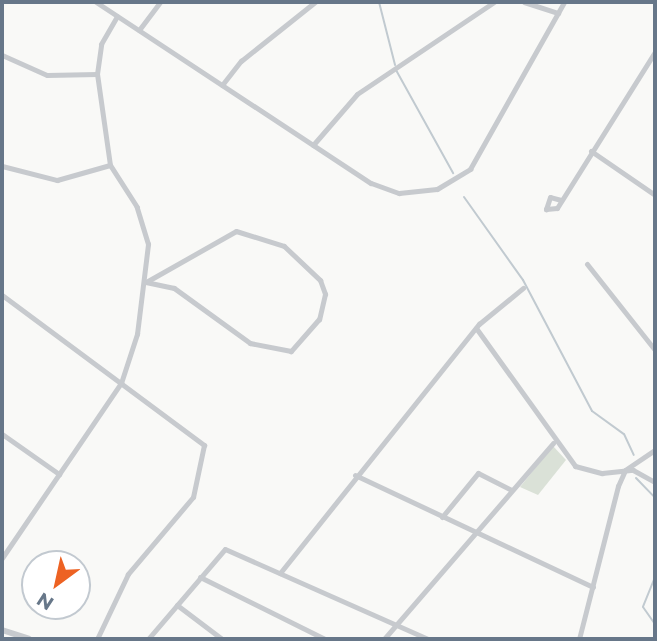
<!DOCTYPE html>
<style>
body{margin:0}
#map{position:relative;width:657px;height:641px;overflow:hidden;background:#f9f9f7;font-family:Montserrat,sans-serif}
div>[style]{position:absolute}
.green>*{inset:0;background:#dae1d7}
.stream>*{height:2px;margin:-1px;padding:0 1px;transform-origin:1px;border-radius:1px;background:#c1cad0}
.minor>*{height:5px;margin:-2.5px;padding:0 2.5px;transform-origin:2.5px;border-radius:2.5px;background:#c7cace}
.tertiary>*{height:6px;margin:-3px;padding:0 3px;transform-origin:3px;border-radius:3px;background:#c7cace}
span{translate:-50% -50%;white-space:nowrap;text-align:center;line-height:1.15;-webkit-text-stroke:7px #fff;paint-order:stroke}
.frame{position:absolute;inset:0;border:4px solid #677789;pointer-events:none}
.north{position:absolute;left:21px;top:550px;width:70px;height:70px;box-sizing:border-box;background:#fff;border:2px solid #c2c9d0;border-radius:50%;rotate:213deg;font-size:19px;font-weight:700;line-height:28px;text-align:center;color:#677789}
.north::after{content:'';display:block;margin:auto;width:24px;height:32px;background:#ed6223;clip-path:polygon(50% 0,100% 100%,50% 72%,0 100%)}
</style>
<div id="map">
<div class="green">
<i style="clip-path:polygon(553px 446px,566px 460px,538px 495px,520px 487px)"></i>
</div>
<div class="stream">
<i style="left:379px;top:2px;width:65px;rotate:75.7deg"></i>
<i style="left:396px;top:70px;width:118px;rotate:61deg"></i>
<i style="left:464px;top:197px;width:102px;rotate:54.6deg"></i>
<i style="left:523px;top:280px;width:148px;rotate:62.2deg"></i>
<i style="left:592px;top:411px;width:39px;rotate:36deg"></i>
<i style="left:624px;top:434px;width:23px;rotate:65deg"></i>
<i style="left:636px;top:478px;width:28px;rotate:46deg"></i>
<i style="left:655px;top:577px;width:32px;rotate:112deg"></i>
<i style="left:643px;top:607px;width:21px;rotate:55deg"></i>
</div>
<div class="minor">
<i style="left:96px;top:2px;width:329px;rotate:33.4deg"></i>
<i style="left:371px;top:183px;width:30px;rotate:20deg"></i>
<i style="left:399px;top:193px;width:38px;rotate:-6deg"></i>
<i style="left:437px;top:189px;width:39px;rotate:-31deg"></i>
<i style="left:470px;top:169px;width:192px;rotate:-60.6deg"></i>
<i style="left:524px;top:2px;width:36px;rotate:18deg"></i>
<i style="left:139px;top:30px;width:35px;rotate:-53deg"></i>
<i style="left:2px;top:55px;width:49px;rotate:24deg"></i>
<i style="left:47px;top:75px;width:50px;rotate:-1.1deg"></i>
<i style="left:222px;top:85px;width:31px;rotate:-52deg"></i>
<i style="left:241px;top:61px;width:95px;rotate:-38.6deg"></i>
<i style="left:313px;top:145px;width:67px;rotate:-49.2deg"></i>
<i style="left:357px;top:94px;width:165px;rotate:-33.9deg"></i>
<i style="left:591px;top:151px;width:78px;rotate:34.5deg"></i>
<i style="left:2px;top:166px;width:57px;rotate:14.3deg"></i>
<i style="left:57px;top:180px;width:55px;rotate:-15.8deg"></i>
<i style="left:561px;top:200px;width:11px;rotate:-165deg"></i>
<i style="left:550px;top:197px;width:13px;rotate:108deg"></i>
<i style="left:546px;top:209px;width:11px;rotate:-5deg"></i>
<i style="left:557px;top:208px;width:184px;rotate:-57.9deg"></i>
<i style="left:236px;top:231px;width:50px;rotate:17.4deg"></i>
<i style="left:284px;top:246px;width:50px;rotate:43.4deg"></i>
<i style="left:320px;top:280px;width:15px;rotate:70deg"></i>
<i style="left:325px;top:294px;width:26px;rotate:103deg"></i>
<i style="left:319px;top:319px;width:43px;rotate:131.2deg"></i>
<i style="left:291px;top:351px;width:42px;rotate:-169deg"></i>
<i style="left:250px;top:343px;width:94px;rotate:-144.1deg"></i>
<i style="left:174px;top:288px;width:29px;rotate:-168deg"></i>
<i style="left:146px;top:282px;width:103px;rotate:-29.5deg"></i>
<i style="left:587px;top:264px;width:110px;rotate:51.7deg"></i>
<i style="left:2px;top:295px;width:252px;rotate:36.6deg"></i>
<i style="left:204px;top:445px;width:53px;rotate:101.9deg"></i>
<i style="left:193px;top:497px;width:101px;rotate:130.2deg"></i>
<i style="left:128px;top:574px;width:72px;rotate:115.5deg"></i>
<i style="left:476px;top:328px;width:170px;rotate:54.3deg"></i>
<i style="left:575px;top:466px;width:28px;rotate:15deg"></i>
<i style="left:602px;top:473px;width:31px;rotate:-6deg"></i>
<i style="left:633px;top:470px;width:25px;rotate:29deg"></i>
<i style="left:2px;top:434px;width:70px;rotate:35.1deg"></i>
<i style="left:355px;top:475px;width:263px;rotate:25.2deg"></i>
<i style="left:442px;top:517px;width:57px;rotate:-50.7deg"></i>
<i style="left:478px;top:473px;width:37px;rotate:27deg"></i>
<i style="left:2px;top:558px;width:212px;rotate:-55.8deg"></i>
<i style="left:121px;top:383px;width:52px;rotate:-71.9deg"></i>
<i style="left:137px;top:334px;width:91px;rotate:-83deg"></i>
<i style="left:148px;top:244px;width:39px;rotate:-107deg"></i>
<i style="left:137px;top:207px;width:50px;rotate:-122.7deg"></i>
<i style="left:110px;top:165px;width:92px;rotate:-98.1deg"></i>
<i style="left:97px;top:74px;width:30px;rotate:-82deg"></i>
<i style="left:101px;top:44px;width:32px;rotate:-60deg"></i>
<i style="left:280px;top:573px;width:319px;rotate:-51.4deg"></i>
<i style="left:479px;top:324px;width:57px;rotate:-39.3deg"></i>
<i style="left:200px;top:577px;width:140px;rotate:26.4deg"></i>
<i style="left:177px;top:605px;width:56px;rotate:37.1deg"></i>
<i style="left:148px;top:639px;width:118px;rotate:-49.5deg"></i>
<i style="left:225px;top:549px;width:222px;rotate:23.9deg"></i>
<i style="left:384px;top:639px;width:259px;rotate:-49.2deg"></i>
<i style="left:579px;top:639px;width:158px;rotate:-75.7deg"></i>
<i style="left:618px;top:486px;width:17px;rotate:-66deg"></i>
<i style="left:625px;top:470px;width:36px;rotate:-34deg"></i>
</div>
<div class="tertiary">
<i style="left:2px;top:630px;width:28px;rotate:18deg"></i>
</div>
<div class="frame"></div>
<div class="north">N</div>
</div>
